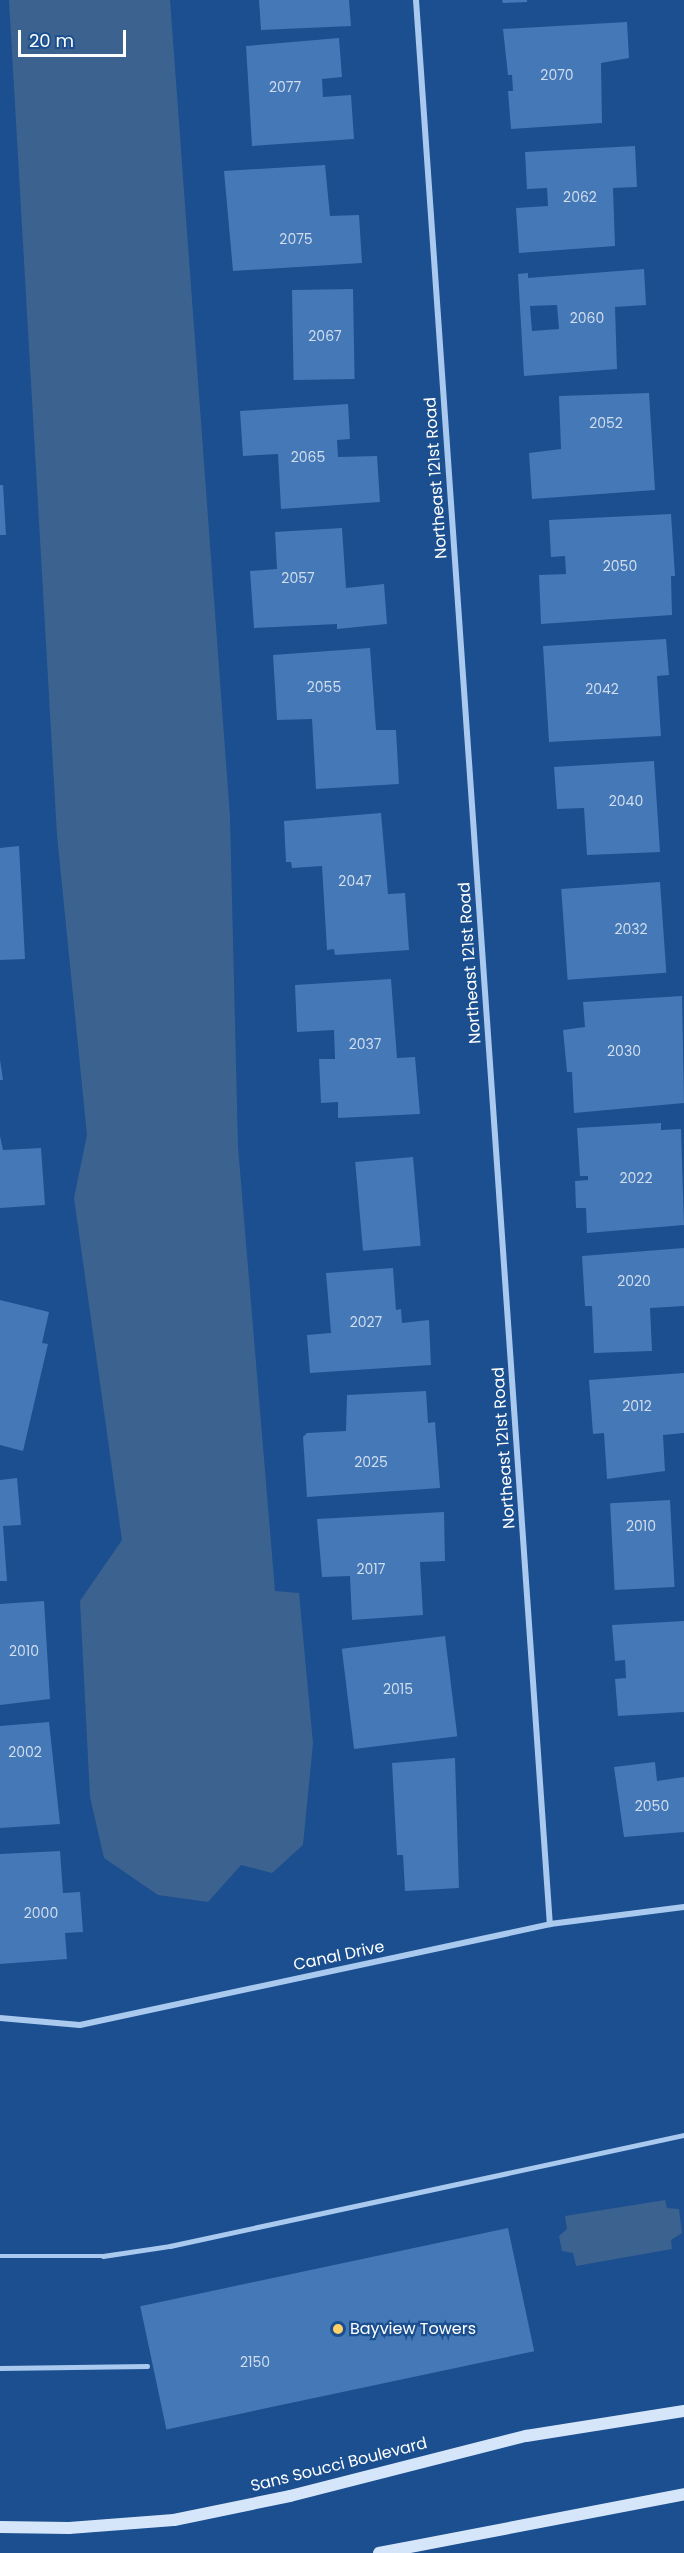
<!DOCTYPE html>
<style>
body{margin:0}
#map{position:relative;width:684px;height:2553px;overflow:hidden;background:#1b4f8f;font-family:Poppins,sans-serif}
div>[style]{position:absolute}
.water>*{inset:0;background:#3c6290}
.building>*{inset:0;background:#4478b7;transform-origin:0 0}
.lane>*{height:4.5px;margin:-2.25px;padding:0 2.25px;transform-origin:2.25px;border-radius:2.25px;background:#a9c9ee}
.street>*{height:6px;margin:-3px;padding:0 3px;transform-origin:3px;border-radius:3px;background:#a9c9ee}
.secondary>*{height:12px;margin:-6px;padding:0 6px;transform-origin:6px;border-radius:6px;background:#d6e6fa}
.dots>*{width:16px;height:16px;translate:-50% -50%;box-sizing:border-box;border:3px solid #1b4f8f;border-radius:50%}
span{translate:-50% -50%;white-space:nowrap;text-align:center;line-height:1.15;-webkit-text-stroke:4.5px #1b4f8f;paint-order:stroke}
.number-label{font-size:14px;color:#d0dded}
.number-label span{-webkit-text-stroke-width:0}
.street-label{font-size:16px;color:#fff}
.poi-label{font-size:16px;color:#fff}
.left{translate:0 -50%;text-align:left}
.scale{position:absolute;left:18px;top:30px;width:108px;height:27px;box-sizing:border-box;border:3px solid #fff;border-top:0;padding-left:8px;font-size:18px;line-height:21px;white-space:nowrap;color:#fff;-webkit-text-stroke:4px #1b4f8f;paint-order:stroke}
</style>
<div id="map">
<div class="water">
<i style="clip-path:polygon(9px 0,170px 0,230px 817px,238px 1147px,275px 1591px,299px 1593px,313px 1743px,303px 1845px,272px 1873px,241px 1865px,208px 1902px,158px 1895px,104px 1858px,90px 1797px,80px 1601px,122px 1540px,74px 1198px,87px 1135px,57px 835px)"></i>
<i style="clip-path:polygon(665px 2200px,667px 2208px,679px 2209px,682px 2233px,671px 2240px,672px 2249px,576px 2266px,573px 2253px,562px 2251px,559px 2236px,567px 2229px,565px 2216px)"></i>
</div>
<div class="building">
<i style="clip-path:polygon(259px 0,349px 0,351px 26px,261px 30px)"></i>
<i style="clip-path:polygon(502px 0,527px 0,527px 2px,503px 3px)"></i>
<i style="clip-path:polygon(627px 22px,629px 58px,601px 63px,602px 123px,511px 129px,508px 91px,513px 91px,512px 75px,508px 75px,503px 29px)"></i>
<i style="clip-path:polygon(339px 38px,342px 77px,322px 79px,323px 97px,351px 95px,354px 139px,252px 146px,246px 46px)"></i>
<i style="clip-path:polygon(635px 146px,637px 187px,613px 188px,615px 246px,519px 253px,516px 208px,548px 206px,547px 188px,527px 189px,525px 152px)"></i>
<i style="clip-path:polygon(325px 165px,330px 216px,359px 215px,362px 263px,233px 271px,224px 171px)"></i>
<i style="clip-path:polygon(evenodd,644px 269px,646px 305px,615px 307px,617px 369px,524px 376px,518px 274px,528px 273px,528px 278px,644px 269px,557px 305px,559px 329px,532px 331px,530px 306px,557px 305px)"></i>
<i style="left:353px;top:289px;width:90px;height:61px;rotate:89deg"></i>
<i style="clip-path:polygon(649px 393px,655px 490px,532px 499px,529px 453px,561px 449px,559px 396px)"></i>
<i style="clip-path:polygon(348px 404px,350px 439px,337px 440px,338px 457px,377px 456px,380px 502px,281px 509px,278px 454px,243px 456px,240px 411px)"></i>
<i style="clip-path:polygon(0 485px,3px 485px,6px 535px,0 535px)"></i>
<i style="clip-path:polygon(671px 514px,675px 576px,671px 576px,672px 615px,541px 624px,539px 575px,566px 574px,565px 556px,551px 557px,549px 520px)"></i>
<i style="clip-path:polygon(342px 528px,346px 588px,384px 584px,387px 624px,337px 629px,337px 624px,254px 628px,250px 571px,277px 569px,275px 532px)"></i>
<i style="clip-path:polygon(666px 639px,669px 675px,657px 676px,661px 736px,549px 742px,543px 646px)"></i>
<i style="clip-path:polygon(370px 648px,376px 730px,396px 730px,399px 784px,316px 789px,312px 719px,277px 720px,273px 655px)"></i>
<i style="clip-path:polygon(654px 761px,660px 852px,587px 855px,584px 808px,557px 809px,554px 767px)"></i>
<i style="clip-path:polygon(381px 813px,388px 894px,405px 893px,409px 950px,335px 955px,334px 949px,327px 950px,322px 866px,292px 868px,291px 862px,286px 862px,284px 821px)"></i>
<i style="clip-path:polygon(19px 846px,25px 959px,0 960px,0 848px)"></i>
<i style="left:660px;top:882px;width:91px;height:99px;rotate:86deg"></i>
<i style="clip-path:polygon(391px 979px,397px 1058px,415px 1057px,420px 1114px,338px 1118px,338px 1102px,321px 1103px,319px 1059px,335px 1059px,334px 1030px,297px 1032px,295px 985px)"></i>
<i style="clip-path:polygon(682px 996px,684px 1103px,574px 1113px,572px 1072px,567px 1072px,563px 1030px,585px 1027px,583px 1002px)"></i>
<i style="clip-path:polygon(0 1060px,3px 1080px,0 1080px)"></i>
<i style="clip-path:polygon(661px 1123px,661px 1130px,681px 1129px,684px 1225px,587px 1233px,586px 1208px,576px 1208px,575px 1181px,588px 1180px,588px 1176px,580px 1176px,577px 1128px)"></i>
<i style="clip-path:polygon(0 1136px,3px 1150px,41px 1148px,45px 1205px,0 1208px)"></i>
<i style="left:413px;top:1157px;width:89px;height:58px;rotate:85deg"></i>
<i style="clip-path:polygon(684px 1248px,684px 1306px,650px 1308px,652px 1351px,594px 1353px,592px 1306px,585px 1306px,582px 1256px)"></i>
<i style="clip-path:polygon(393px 1268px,396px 1310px,401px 1309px,402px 1323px,429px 1320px,431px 1365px,310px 1373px,307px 1335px,331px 1333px,326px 1273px)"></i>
<i style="clip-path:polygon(0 1300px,49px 1312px,42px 1343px,48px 1344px,23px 1451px,0 1445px)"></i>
<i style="clip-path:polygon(684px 1373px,684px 1433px,663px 1435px,665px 1471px,607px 1479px,604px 1433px,593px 1434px,589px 1380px)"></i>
<i style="clip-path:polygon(426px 1391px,428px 1423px,435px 1422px,440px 1488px,307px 1497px,303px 1437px,307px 1433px,346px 1431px,347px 1395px)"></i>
<i style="clip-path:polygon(17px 1478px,21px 1525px,3px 1526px,7px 1581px,0 1581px,0 1480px)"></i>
<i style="left:670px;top:1500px;width:87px;height:60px;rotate:87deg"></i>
<i style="clip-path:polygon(444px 1512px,445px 1561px,420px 1562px,423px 1615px,352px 1620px,350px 1576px,322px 1577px,317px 1519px)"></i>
<i style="clip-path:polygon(44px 1601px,50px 1699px,0 1705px,0 1604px)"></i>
<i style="clip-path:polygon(684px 1621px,684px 1712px,618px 1716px,615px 1679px,626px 1678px,625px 1660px,615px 1661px,612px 1625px)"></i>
<i style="left:445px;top:1636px;width:101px;height:104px;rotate:83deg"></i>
<i style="clip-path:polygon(49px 1722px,60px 1824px,0 1828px,0 1726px)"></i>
<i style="clip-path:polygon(455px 1758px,459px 1888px,405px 1891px,403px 1855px,397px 1855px,392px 1763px)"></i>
<i style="clip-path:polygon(655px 1762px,657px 1781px,684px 1777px,684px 1832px,624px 1837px,614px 1767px)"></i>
<i style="clip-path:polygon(60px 1851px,63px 1893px,80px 1892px,83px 1932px,65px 1933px,67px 1959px,0 1964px,0 1854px)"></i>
<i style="left:508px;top:2228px;width:126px;height:376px;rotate:78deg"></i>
</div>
<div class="lane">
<i style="left:0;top:2256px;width:103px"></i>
<i style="left:103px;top:2256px;width:68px;rotate:-8.5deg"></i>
<i style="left:170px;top:2246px;width:526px;rotate:-12.19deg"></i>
<i style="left:0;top:2368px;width:147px;rotate:-0.8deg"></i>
</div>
<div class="street">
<i style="left:416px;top:0;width:1929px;rotate:86.02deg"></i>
<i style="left:0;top:2018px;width:80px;rotate:5deg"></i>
<i style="left:80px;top:2025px;width:481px;rotate:-12.1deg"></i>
<i style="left:550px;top:1924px;width:135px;rotate:-7.2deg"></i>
</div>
<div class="secondary">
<i style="left:0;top:2527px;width:69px;rotate:0.8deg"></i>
<i style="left:69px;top:2528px;width:105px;rotate:-4.4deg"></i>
<i style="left:174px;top:2520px;width:118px;rotate:-11.7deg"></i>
<i style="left:290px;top:2496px;width:244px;rotate:-14.3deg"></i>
<i style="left:526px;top:2436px;width:160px;rotate:-9deg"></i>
<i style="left:379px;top:2553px;width:311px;rotate:-10.9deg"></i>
</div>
<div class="dots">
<i style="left:338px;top:2329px;background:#ffd166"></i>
</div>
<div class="number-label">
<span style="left:557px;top:75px">2070</span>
<span style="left:285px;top:87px">2077</span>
<span style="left:580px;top:197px">2062</span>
<span style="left:296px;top:239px">2075</span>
<span style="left:587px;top:318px">2060</span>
<span style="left:325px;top:336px">2067</span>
<span style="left:606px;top:423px">2052</span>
<span style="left:308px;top:457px">2065</span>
<span style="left:620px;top:566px">2050</span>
<span style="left:298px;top:578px">2057</span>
<span style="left:324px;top:687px">2055</span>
<span style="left:602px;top:689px">2042</span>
<span style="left:626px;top:801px">2040</span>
<span style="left:355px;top:881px">2047</span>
<span style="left:631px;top:929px">2032</span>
<span style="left:365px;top:1044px">2037</span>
<span style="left:624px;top:1051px">2030</span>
<span style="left:636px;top:1178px">2022</span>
<span style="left:634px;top:1281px">2020</span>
<span style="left:366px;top:1322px">2027</span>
<span style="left:637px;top:1406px">2012</span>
<span style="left:371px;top:1462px">2025</span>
<span style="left:641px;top:1526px">2010</span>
<span style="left:371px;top:1569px">2017</span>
<span style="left:24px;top:1651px">2010</span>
<span style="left:398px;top:1689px">2015</span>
<span style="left:25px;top:1752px">2002</span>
<span style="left:652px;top:1806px">2050</span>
<span style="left:41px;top:1913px">2000</span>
<span style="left:255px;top:2362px">2150</span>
</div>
<div class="street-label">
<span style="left:436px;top:478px;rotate:-94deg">Northeast 121st Road</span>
<span style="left:470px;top:963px;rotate:-94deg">Northeast 121st Road</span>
<span style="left:504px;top:1448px;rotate:-94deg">Northeast 121st Road</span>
<span style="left:339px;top:1956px;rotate:-12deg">Canal Drive</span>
<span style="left:339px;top:2465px;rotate:-14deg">Sans Soucci Boulevard</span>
</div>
<div class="poi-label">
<span class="left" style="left:350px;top:2329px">Bayview Towers</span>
</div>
<div class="scale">20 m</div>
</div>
